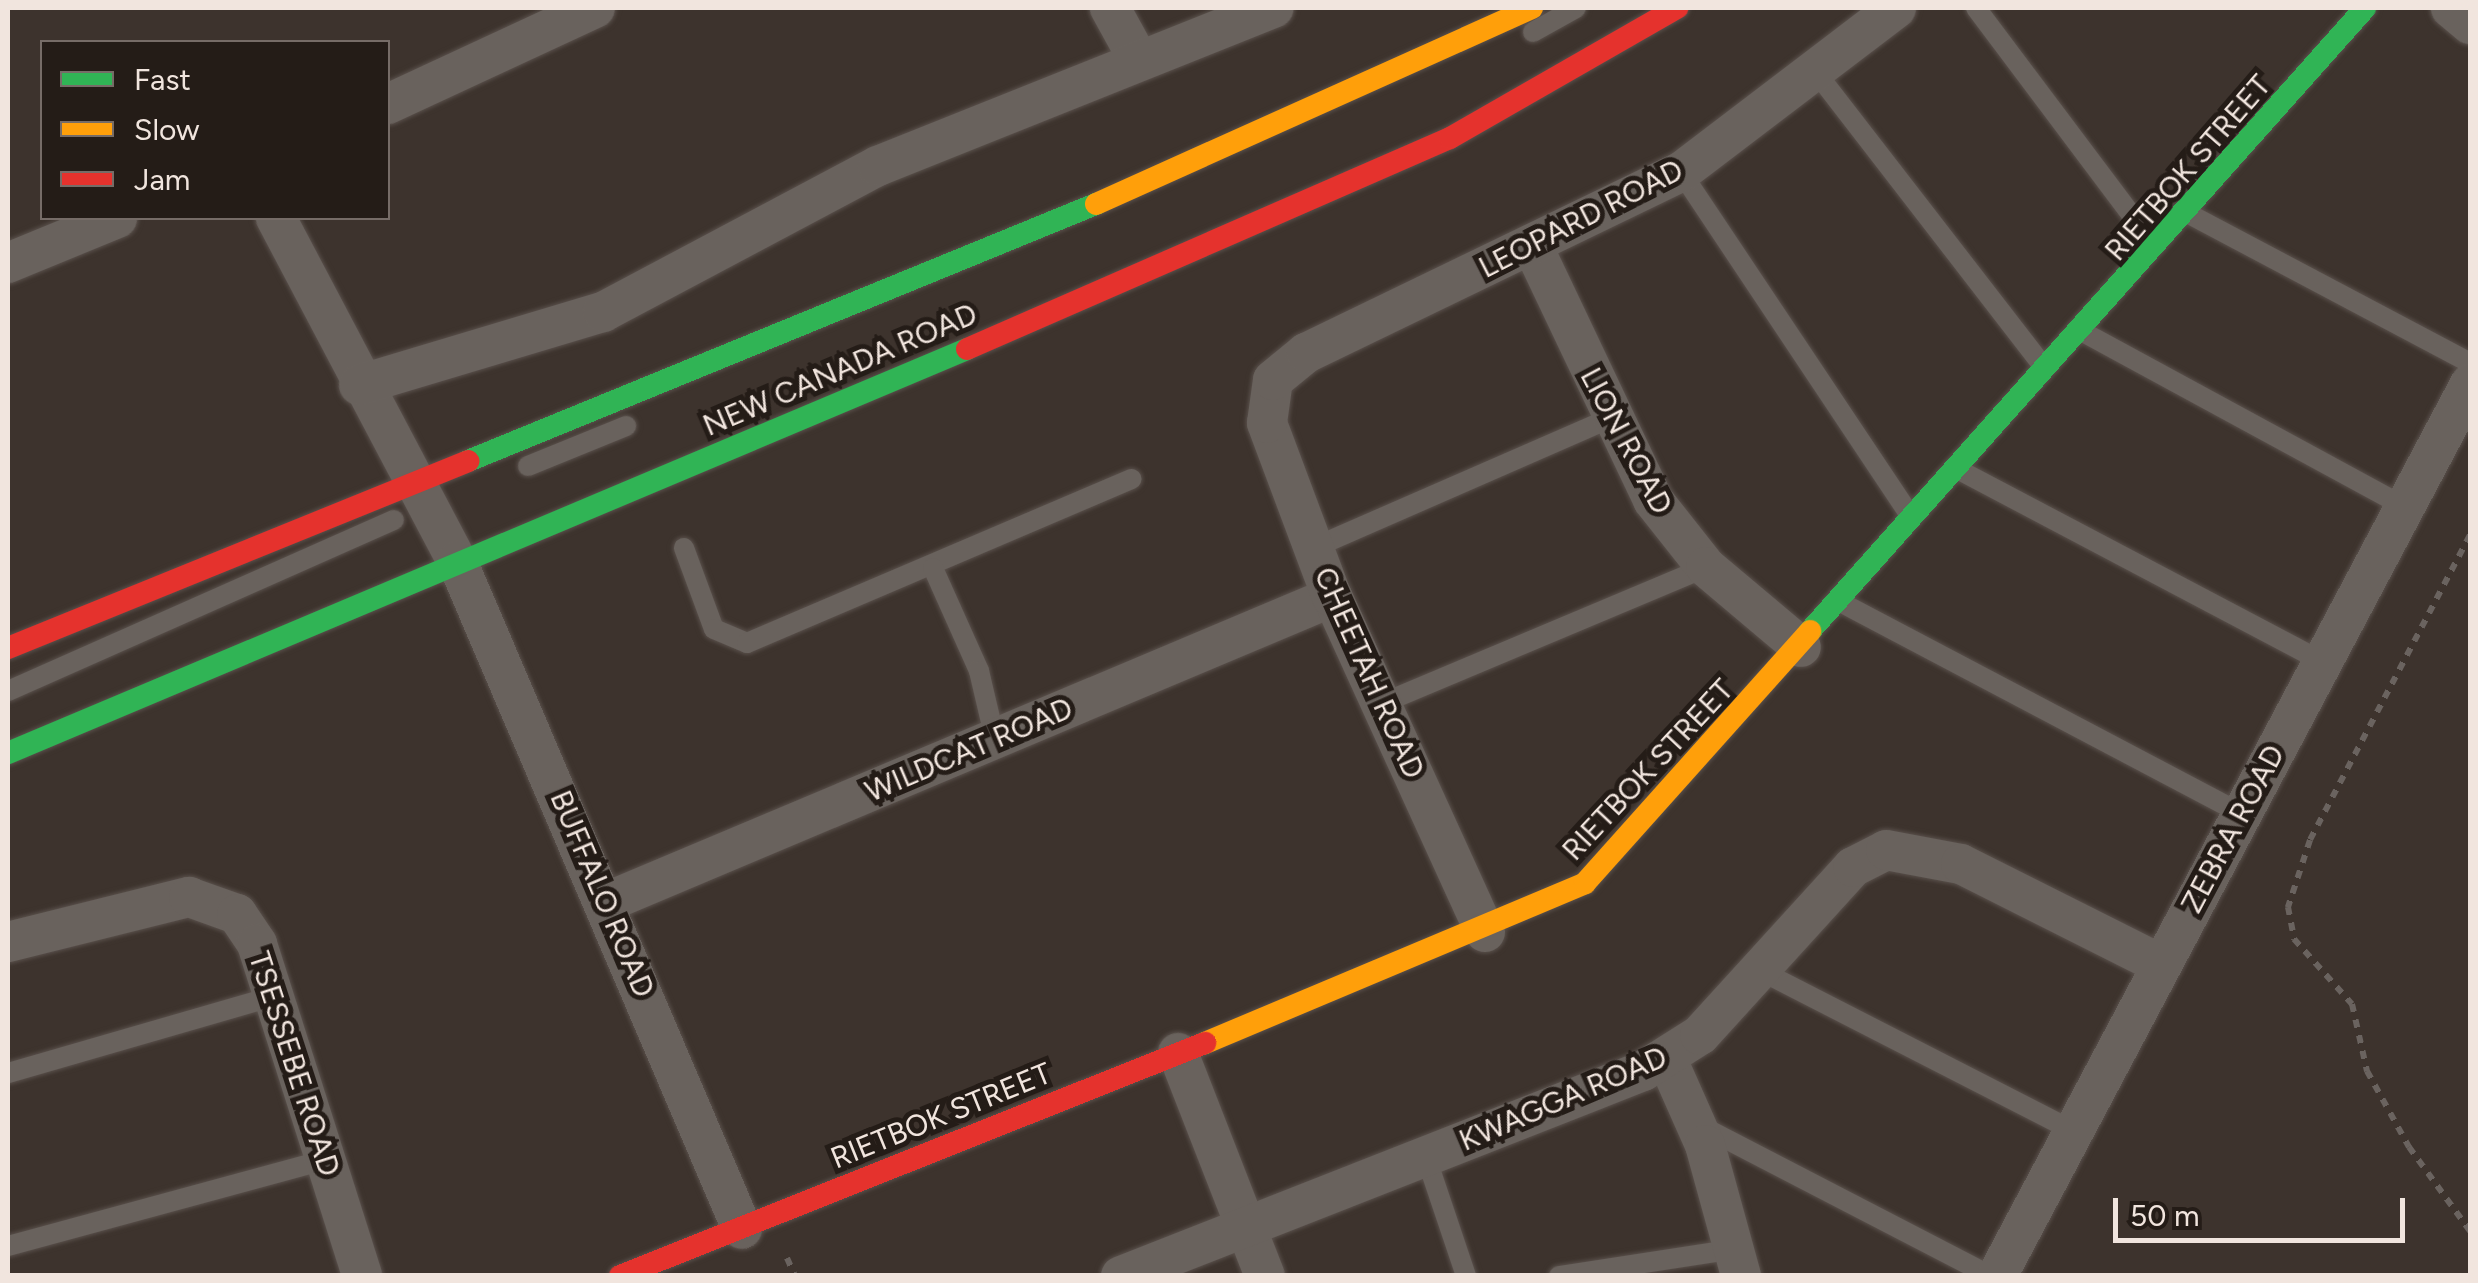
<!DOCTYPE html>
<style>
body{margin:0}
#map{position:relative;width:2478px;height:1283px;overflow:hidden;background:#3d332d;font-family:Figtree,sans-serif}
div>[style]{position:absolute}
.path>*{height:6px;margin-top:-3px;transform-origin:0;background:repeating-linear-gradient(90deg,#6a635f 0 8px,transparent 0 16px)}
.roads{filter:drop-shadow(0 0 2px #59504b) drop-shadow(0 0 2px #59504b)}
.lane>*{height:20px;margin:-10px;padding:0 10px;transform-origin:10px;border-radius:10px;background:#69625d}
.street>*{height:40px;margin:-20px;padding:0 20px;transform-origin:20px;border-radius:20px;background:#69625d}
.fast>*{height:22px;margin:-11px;padding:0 11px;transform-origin:11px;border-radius:11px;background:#30b455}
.slow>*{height:22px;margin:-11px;padding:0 11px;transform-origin:11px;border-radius:11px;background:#ff9f0a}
.jam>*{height:22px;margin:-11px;padding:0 11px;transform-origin:11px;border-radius:11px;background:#e5322d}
span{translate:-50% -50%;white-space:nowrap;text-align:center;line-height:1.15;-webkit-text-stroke:10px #241c17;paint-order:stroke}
.street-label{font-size:30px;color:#f1e5de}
.frame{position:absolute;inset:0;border:10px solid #f1e5de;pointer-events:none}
.legend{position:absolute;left:40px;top:40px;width:350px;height:180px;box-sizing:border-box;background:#241c17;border:2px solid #766c67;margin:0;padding:12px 18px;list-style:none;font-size:30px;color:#f1e5de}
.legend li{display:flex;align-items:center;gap:20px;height:50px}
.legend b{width:50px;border:2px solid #766c67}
.scale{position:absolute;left:2113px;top:1198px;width:292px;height:45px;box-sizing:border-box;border:5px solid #f1e5de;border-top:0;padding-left:12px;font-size:30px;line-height:35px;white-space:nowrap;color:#f1e5de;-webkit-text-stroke:8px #241c17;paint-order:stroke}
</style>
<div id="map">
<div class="path">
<i style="left:2470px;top:535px;width:344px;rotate:117.7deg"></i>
<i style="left:2310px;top:840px;width:71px;rotate:108.2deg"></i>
<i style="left:2288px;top:907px;width:33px;rotate:79deg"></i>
<i style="left:2294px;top:939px;width:87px;rotate:48.3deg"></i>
<i style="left:2352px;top:1004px;width:69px;rotate:77.4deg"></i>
<i style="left:2367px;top:1071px;width:87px;rotate:61.1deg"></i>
<i style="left:2409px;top:1147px;width:104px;rotate:54deg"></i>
<i style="left:787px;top:1258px;width:20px;rotate:66deg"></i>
</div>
<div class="roads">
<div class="lane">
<i style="left:1976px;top:8px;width:293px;rotate:53.1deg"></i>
<i style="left:1533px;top:32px;width:49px;rotate:-29.2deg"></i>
<i style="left:1815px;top:71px;width:373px;rotate:52.3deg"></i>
<i style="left:1681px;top:172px;width:413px;rotate:56.3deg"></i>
<i style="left:2189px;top:214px;width:318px;rotate:27.9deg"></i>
<i style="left:2083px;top:332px;width:364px;rotate:28.5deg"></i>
<i style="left:528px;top:466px;width:106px;rotate:-22.2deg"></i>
<i style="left:1961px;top:471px;width:408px;rotate:27.8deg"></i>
<i style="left:684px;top:548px;width:86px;rotate:69.7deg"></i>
<i style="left:714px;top:629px;width:36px;rotate:23deg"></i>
<i style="left:747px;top:643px;width:418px;rotate:-23.1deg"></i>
<i style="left:1313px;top:548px;width:322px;rotate:-23.6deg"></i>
<i style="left:933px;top:568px;width:113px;rotate:65.9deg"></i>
<i style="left:979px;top:671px;width:70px;rotate:76.8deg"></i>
<i style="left:1842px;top:603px;width:452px;rotate:27.8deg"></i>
<i style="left:8px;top:691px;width:422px;rotate:-23.9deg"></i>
<i style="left:1383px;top:703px;width:350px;rotate:-22.8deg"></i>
<i style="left:1761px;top:971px;width:349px;rotate:27.1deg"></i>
<i style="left:8px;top:1073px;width:275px;rotate:-16.1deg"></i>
<i style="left:1703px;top:1127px;width:323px;rotate:27.4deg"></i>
<i style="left:1426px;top:1157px;width:126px;rotate:71.4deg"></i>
<i style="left:8px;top:1246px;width:327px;rotate:-15.2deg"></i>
<i style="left:1559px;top:1276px;width:179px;rotate:-8.7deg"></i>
</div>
<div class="street">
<i style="left:1110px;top:8px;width:58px;rotate:61.2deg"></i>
<i style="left:2451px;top:8px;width:25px;rotate:40deg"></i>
<i style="left:388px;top:104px;width:228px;rotate:-24.9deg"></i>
<i style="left:276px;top:218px;width:388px;rotate:62.2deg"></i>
<i style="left:457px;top:561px;width:726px;rotate:66.89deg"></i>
<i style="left:1533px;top:247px;width:280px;rotate:64.6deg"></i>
<i style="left:1653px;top:500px;width:85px;rotate:51.7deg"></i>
<i style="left:1706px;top:567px;width:124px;rotate:40.1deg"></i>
<i style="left:8px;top:263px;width:118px;rotate:-22.4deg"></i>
<i style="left:359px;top:385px;width:255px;rotate:-16.7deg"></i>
<i style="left:603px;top:312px;width:311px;rotate:-28deg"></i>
<i style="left:878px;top:166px;width:426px;rotate:-21.8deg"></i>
<i style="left:607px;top:902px;width:787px;rotate:-22.82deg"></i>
<i style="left:1485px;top:932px;width:368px;rotate:-114.5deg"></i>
<i style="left:1332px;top:597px;width:186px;rotate:-110.5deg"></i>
<i style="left:1267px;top:423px;width:43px;rotate:-82.1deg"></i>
<i style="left:1273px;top:380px;width:43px;rotate:-39.3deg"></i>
<i style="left:1306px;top:353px;width:416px;rotate:-25.8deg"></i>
<i style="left:1681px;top:172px;width:270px;rotate:-37.3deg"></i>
<i style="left:8px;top:942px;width:187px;rotate:-14deg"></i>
<i style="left:189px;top:897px;width:51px;rotate:19.5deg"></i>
<i style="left:237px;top:914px;width:36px;rotate:56deg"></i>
<i style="left:257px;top:944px;width:348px;rotate:72.4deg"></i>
<i style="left:1178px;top:1053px;width:239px;rotate:68.7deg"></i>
<i style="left:1666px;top:1057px;width:96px;rotate:66.1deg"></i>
<i style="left:1705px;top:1145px;width:136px;rotate:74.6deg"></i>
<i style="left:1121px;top:1276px;width:561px;rotate:-21.44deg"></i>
<i style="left:1643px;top:1071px;width:67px;rotate:-32.3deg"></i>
<i style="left:1700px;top:1035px;width:227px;rotate:-47.7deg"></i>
<i style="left:1853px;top:867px;width:37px;rotate:-27deg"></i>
<i style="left:1886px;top:850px;width:76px;rotate:10.6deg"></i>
<i style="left:1961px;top:864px;width:223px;rotate:26.7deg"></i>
<i style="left:1997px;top:1276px;width:1010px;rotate:-62.06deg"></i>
</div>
<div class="fast">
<i style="left:468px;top:461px;width:679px;rotate:-22.26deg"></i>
<i style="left:1810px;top:631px;width:834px;rotate:-48.3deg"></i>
<i style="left:8px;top:753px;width:1041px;rotate:-22.84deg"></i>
</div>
<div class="slow">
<i style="left:1096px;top:204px;width:478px;rotate:-24.2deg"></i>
<i style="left:1205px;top:1043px;width:412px;rotate:-22.8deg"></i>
<i style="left:1585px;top:883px;width:338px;rotate:-48.2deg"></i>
</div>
<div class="jam">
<i style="left:967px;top:349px;width:527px;rotate:-23.6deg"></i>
<i style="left:1450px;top:138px;width:262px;rotate:-29.8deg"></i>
<i style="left:8px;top:648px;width:497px;rotate:-22.1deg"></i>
<i style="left:620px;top:1276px;width:630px;rotate:-21.72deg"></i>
</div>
</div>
<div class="street-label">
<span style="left:2188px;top:168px;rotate:-49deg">RIETBOK STREET</span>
<span style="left:1581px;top:219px;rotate:-27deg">LEOPARD ROAD</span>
<span style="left:840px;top:370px;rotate:-23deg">NEW CANADA ROAD</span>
<span style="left:1626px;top:441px;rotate:62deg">LION ROAD</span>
<span style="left:1369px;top:673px;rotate:66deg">CHEETAH ROAD</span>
<span style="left:969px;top:750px;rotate:-23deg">WILDCAT ROAD</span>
<span style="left:1648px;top:770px;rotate:-47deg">RIETBOK STREET</span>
<span style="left:2233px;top:829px;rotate:-62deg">ZEBRA ROAD</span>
<span style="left:602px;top:894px;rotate:67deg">BUFFALO ROAD</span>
<span style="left:294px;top:1064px;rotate:72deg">TSESSEBE ROAD</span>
<span style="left:1563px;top:1099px;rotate:-23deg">KWAGGA ROAD</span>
<span style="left:941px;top:1116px;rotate:-22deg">RIETBOK STREET</span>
</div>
<div class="frame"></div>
<ul class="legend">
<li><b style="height:12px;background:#30b455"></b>Fast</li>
<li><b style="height:12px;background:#ff9f0a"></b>Slow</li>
<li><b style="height:12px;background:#e5322d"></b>Jam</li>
</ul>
<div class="scale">50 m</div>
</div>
